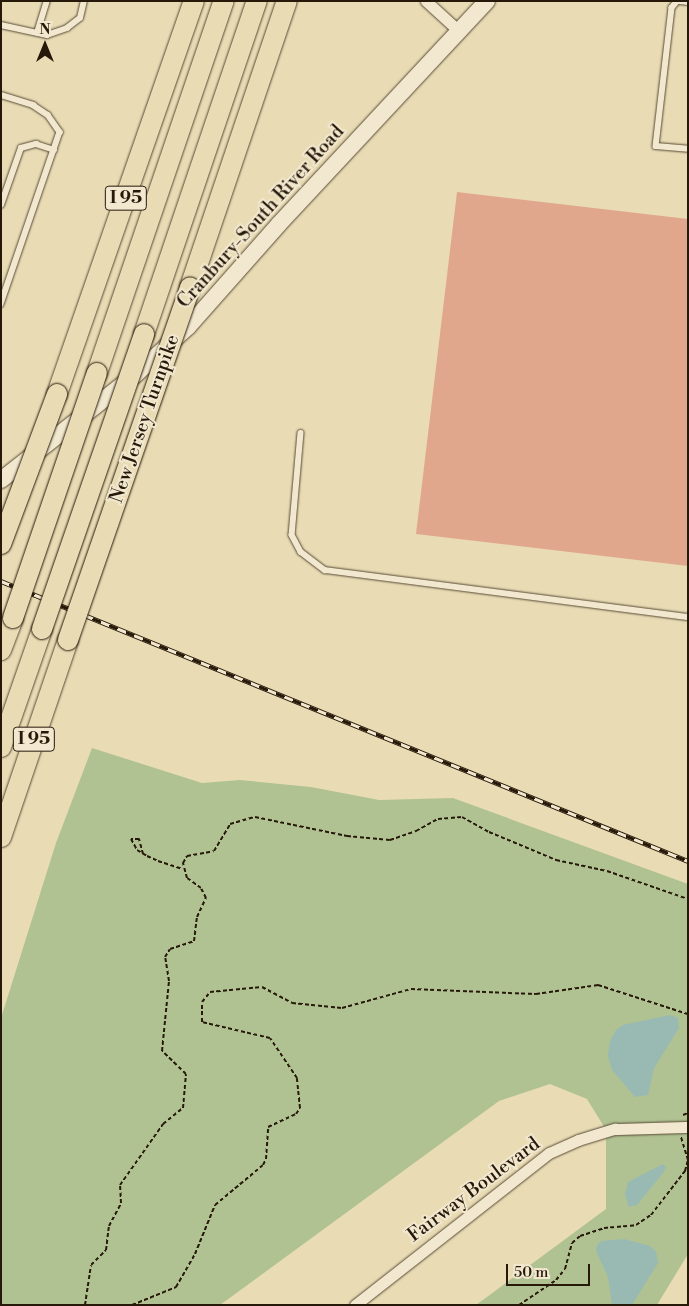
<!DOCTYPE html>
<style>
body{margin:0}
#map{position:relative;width:689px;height:1306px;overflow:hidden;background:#e9dcb5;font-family:"Libre Bodoni",serif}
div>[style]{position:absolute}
.green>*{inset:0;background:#b0c292}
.water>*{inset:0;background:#98bab3}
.building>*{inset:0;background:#e1a78d}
.path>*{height:2px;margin-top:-1px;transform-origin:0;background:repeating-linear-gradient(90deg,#27190a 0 4px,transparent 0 6.5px)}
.roads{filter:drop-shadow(0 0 1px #584a35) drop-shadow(0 0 1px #584a35)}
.lane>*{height:5.5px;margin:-2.75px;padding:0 2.75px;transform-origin:2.75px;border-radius:2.75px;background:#f1e8cf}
.street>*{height:11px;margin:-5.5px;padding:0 5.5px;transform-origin:5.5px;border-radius:5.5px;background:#f1e8cf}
.secondary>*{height:16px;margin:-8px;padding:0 8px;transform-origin:8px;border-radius:8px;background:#f1e8cf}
.highway>*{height:20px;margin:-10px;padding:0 10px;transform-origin:10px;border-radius:10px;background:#e9dcb5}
.rail>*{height:5px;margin-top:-2.5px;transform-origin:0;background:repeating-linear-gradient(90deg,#f1e8cf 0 9px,#27190a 0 18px);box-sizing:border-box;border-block:1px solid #27190a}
.bridges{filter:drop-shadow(0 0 1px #27190a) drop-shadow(0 0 1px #27190a)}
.highway-bridge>*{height:20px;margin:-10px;padding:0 10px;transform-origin:10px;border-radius:10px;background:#e9dcb5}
span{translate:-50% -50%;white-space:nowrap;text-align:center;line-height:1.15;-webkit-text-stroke:4px #f1e8cf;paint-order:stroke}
.shield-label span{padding:1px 4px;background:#f1e8cf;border:1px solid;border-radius:4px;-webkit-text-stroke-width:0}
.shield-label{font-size:18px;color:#27190a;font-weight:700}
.street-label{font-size:19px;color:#27190a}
.frame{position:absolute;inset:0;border:2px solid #27190a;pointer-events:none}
.north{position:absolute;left:20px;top:20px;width:50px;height:50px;-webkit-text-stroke:4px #f1e8cf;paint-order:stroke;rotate:0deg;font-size:14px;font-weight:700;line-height:20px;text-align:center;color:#27190a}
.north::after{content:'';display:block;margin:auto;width:18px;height:22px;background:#27190a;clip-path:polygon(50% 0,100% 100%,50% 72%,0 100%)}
.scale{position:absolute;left:506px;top:1264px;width:84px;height:22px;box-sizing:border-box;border:2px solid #27190a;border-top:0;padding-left:6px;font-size:15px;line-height:18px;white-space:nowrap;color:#27190a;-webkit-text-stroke:4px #f1e8cf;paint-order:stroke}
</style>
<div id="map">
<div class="green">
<i style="clip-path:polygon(92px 748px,202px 783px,240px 780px,311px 787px,379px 800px,453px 798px,688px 884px,688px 1254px,657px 1305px,476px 1305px,606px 1209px,606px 1130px,587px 1099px,550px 1084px,499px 1101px,220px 1305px,1px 1305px,1px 1018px,56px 843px)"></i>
</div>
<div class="water">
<i style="clip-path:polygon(670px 1015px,678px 1018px,679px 1028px,654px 1068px,648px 1095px,635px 1097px,612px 1070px,608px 1056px,610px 1041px,616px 1030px,623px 1025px)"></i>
<i style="clip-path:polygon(663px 1164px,666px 1167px,663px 1173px,637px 1205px,629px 1207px,625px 1195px,628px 1182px)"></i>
<i style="clip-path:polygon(624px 1239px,650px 1246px,656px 1251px,658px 1263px,632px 1305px,612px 1305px,608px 1277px,596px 1251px,597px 1245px,601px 1241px)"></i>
</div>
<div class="building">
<i style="clip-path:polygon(457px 192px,688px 219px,688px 566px,416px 534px)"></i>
</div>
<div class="path">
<i style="left:143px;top:854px;width:16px;rotate:-105deg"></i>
<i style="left:139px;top:839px;width:8px;rotate:180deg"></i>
<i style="left:131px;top:839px;width:13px;rotate:61deg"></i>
<i style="left:137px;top:850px;width:12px;rotate:31deg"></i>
<i style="left:147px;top:856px;width:12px;rotate:24deg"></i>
<i style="left:158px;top:861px;width:25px;rotate:18deg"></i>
<i style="left:683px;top:1115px;width:5px;rotate:-22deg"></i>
<i style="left:85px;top:1305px;width:40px;rotate:-81.5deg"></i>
<i style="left:91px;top:1265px;width:21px;rotate:-45deg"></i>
<i style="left:106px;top:1250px;width:24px;rotate:-83deg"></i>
<i style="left:109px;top:1226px;width:26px;rotate:-62deg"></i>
<i style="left:121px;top:1203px;width:18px;rotate:-93deg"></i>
<i style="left:120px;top:1185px;width:75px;rotate:-54.8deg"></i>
<i style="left:163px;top:1124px;width:26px;rotate:-39deg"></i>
<i style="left:183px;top:1108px;width:34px;rotate:-85deg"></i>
<i style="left:186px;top:1074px;width:33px;rotate:-136deg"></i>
<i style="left:162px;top:1051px;width:70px;rotate:-84.3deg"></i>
<i style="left:169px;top:981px;width:24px;rotate:-99deg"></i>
<i style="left:165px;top:957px;width:9px;rotate:-58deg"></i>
<i style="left:170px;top:949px;width:25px;rotate:-18deg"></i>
<i style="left:194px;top:941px;width:24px;rotate:-83deg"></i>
<i style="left:197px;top:917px;width:21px;rotate:-65deg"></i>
<i style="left:206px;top:898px;width:11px;rotate:-117deg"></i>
<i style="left:201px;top:888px;width:17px;rotate:-144deg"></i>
<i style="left:187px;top:878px;width:16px;rotate:-105deg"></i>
<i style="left:183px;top:863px;width:8px;rotate:-60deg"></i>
<i style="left:187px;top:856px;width:27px;rotate:-10deg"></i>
<i style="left:214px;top:851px;width:31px;rotate:-59deg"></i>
<i style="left:230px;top:824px;width:26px;rotate:-16deg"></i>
<i style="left:255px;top:817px;width:94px;rotate:11.7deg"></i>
<i style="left:347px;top:836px;width:43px;rotate:5.3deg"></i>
<i style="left:390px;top:840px;width:28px;rotate:-19deg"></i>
<i style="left:416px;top:831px;width:25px;rotate:-29deg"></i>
<i style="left:438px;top:819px;width:24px;rotate:-5deg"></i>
<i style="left:462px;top:817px;width:31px;rotate:29deg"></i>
<i style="left:489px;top:832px;width:73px;rotate:22.7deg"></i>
<i style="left:556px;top:860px;width:52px;rotate:12.2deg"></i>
<i style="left:607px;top:871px;width:86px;rotate:19.1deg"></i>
<i style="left:132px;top:1305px;width:48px;rotate:-22.2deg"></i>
<i style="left:176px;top:1287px;width:38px;rotate:-60deg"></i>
<i style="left:195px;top:1254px;width:53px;rotate:-67.8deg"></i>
<i style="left:215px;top:1205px;width:62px;rotate:-39.8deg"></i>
<i style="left:263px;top:1165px;width:7px;rotate:-63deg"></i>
<i style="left:266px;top:1159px;width:32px;rotate:-86deg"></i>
<i style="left:268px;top:1127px;width:31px;rotate:-25deg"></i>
<i style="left:296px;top:1114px;width:7px;rotate:-56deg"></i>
<i style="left:300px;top:1108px;width:30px;rotate:-96deg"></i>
<i style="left:297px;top:1078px;width:48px;rotate:-124deg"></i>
<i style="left:270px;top:1038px;width:70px;rotate:-166.8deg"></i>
<i style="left:202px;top:1022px;width:20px;rotate:-90deg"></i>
<i style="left:202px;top:1002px;width:13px;rotate:-51deg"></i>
<i style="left:210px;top:992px;width:52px;rotate:-5.5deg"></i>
<i style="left:262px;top:987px;width:34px;rotate:28deg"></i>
<i style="left:292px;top:1003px;width:50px;rotate:5.7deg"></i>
<i style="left:342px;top:1008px;width:72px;rotate:-15.4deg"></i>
<i style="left:411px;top:989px;width:125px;rotate:2.3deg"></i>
<i style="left:536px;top:994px;width:63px;rotate:-8.3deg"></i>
<i style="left:598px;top:985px;width:95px;rotate:17.9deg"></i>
<i style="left:519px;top:1305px;width:45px;rotate:-34deg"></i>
<i style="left:556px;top:1280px;width:14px;rotate:-51deg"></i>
<i style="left:565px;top:1269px;width:27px;rotate:-75deg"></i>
<i style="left:572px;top:1243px;width:11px;rotate:-41deg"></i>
<i style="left:580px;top:1236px;width:25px;rotate:-18deg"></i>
<i style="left:604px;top:1228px;width:32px;rotate:-5deg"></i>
<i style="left:636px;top:1225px;width:18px;rotate:-34deg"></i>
<i style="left:651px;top:1215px;width:56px;rotate:-52.3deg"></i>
<i style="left:685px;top:1171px;width:11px;rotate:-75deg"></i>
<i style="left:688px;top:1160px;width:24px;rotate:-107deg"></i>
</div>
<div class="roads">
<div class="lane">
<i style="left:678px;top:1px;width:9px;rotate:131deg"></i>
<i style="left:672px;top:8px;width:139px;rotate:96.6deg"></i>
<i style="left:656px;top:146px;width:32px;rotate:5deg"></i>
<i style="left:680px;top:1px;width:8px;rotate:7deg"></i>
<i style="left:1px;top:25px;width:47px;rotate:12.3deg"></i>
<i style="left:47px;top:35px;width:21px;rotate:-19deg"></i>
<i style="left:67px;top:28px;width:16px;rotate:-38deg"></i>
<i style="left:80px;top:18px;width:17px;rotate:-77deg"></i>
<i style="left:37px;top:33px;width:34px;rotate:-73deg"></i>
<i style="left:1px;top:95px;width:34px;rotate:17deg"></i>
<i style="left:33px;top:105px;width:18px;rotate:34deg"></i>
<i style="left:48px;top:115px;width:21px;rotate:55deg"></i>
<i style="left:60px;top:132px;width:182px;rotate:108.9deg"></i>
<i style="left:1px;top:205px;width:60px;rotate:-70.7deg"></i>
<i style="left:21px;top:148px;width:16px;rotate:-15deg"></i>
<i style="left:36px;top:144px;width:19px;rotate:18deg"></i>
<i style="left:301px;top:433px;width:102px;rotate:95deg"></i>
<i style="left:292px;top:535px;width:19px;rotate:62deg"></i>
<i style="left:301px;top:552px;width:30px;rotate:37deg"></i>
<i style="left:325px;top:570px;width:366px;rotate:7.4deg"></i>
</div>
<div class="street">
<i style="left:426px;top:1px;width:46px;rotate:42.4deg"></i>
<i style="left:355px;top:1305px;width:246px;rotate:-38.1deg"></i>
<i style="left:549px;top:1153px;width:32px;rotate:-24deg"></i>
<i style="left:578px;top:1140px;width:39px;rotate:-17deg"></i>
<i style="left:615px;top:1129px;width:73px;rotate:-1.6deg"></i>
</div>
<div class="secondary">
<i style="left:1px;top:480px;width:170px;rotate:-38.1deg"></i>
<i style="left:135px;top:375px;width:72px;rotate:-42.2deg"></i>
<i style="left:188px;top:327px;width:137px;rotate:-48.5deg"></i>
<i style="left:279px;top:224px;width:305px;rotate:-47deg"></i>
</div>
<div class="highway">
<i style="left:190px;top:287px;width:302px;rotate:-71.3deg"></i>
<i style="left:144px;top:334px;width:352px;rotate:-71.3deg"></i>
<i style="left:97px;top:373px;width:393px;rotate:-71.2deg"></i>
<i style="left:57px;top:394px;width:416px;rotate:-70.8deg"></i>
<i style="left:1px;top:650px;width:34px;rotate:-69deg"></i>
<i style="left:1px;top:747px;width:125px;rotate:-70.8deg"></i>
<i style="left:1px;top:837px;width:208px;rotate:-71.2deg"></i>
</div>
</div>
<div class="rail">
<i style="left:1px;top:581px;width:742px;rotate:22.17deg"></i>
</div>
<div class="bridges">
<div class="highway-bridge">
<i style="left:1px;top:544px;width:160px;rotate:-69.5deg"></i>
<i style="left:13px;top:618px;width:259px;rotate:-71.1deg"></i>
<i style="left:42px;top:629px;width:312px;rotate:-70.9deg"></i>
<i style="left:68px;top:640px;width:373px;rotate:-70.9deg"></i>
</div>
</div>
<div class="shield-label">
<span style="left:126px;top:198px">I 95</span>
<span style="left:34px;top:739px">I 95</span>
</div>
<div class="street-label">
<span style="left:261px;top:217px;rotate:-48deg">Cranbury-South River Road</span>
<span style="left:145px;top:419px;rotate:-71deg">New Jersey Turnpike</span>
<span style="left:474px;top:1190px;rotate:-37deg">Fairway Boulevard</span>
</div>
<div class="frame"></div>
<div class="north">N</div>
<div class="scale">50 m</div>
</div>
